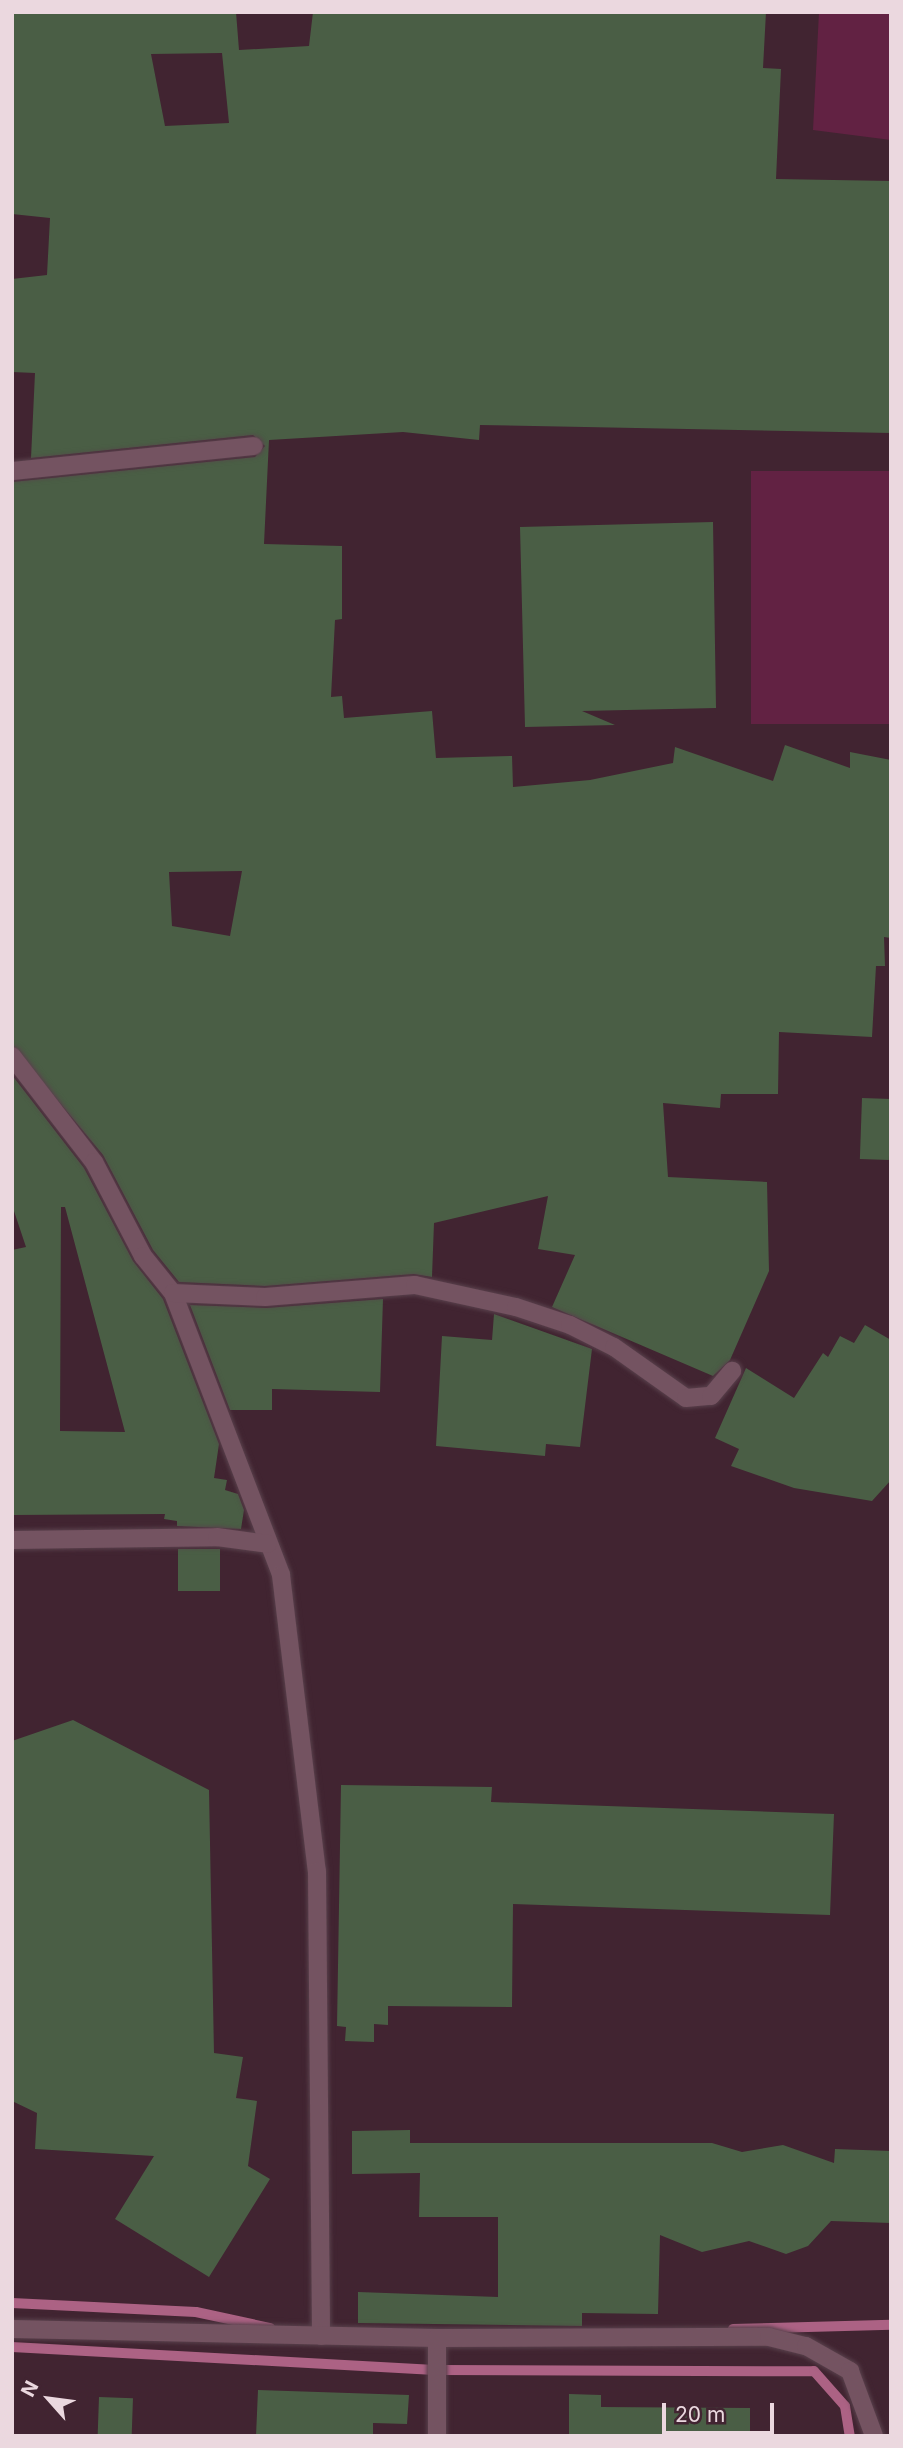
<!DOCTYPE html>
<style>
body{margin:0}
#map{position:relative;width:903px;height:2448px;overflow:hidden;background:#412431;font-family:Inter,sans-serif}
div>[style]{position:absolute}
.green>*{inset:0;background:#622243;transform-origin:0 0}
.stream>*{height:10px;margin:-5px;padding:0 5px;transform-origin:5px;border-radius:5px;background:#ac6284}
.building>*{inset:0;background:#4a5e45;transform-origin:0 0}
.roads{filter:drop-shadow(0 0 2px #59414c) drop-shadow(0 0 2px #59414c)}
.minor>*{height:18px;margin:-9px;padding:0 9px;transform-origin:9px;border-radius:9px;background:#745361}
span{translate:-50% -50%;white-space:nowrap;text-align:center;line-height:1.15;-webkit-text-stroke:7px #412431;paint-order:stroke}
.frame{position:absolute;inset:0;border:14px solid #ebd8df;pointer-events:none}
.north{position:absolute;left:14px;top:2364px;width:70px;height:70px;-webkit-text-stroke:5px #412431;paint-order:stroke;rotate:298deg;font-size:19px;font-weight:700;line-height:28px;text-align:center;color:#ebd8df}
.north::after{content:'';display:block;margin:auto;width:24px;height:32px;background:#ebd8df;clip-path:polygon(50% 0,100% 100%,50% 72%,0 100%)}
.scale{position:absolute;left:662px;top:2403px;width:112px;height:32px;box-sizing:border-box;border:4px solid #ebd8df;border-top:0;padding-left:9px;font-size:21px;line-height:24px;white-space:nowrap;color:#ebd8df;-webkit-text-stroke:5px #412431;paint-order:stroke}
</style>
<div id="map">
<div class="green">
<i style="clip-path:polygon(819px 12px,891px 12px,891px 140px,813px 130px)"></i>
<i style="left:891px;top:471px;width:253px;height:140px;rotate:90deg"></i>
</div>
<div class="stream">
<i style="left:12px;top:2303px;width:184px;rotate:2.8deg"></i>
<i style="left:196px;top:2312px;width:76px;rotate:12.2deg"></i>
<i style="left:733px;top:2329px;width:158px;rotate:-1.5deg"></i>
<i style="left:12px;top:2347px;width:428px;rotate:3.1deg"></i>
<i style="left:439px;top:2370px;width:375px;rotate:0.2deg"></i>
<i style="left:814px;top:2371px;width:47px;rotate:48.5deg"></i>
<i style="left:845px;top:2406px;width:30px;rotate:81deg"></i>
</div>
<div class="building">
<i style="clip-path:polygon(evenodd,12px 12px,236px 12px,239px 50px,309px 46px,313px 12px,766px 12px,763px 68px,781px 69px,776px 179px,891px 181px,891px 433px,480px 425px,479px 440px,403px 432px,269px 440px,264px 544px,342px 546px,342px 619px,335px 620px,331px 697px,342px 696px,344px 718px,432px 711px,436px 758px,512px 756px,513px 787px,590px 780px,673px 763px,675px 747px,773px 781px,785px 745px,850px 768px,850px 752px,891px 760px,891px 938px,884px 937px,885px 966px,876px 966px,872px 1037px,779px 1032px,778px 1094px,721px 1094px,720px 1108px,663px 1103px,668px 1177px,767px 1182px,769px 1271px,730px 1360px,713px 1376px,552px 1307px,575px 1255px,538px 1249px,548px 1196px,434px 1223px,432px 1277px,414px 1274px,265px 1286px,179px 1282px,153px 1250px,103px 1155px,12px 1045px,12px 482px,255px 457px,265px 446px,253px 435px,31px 458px,35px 373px,12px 372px,12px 279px,47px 275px,50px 218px,12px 214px,12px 12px,222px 53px,229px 123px,165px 126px,151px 54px,222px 53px,12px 12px,242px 871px,230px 936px,172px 926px,169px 872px,242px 871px)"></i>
<i style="clip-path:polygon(713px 522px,716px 708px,582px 711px,615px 725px,525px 727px,520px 527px)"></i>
<i style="clip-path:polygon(evenodd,12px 1075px,84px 1168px,133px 1261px,163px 1299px,219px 1444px,214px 1478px,227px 1480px,225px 1490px,238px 1494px,244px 1510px,241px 1529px,177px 1526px,177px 1521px,164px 1519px,165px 1514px,12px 1515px,12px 1250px,26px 1247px,12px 1205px,12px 1075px,61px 1207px,65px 1207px,125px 1432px,60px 1431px,61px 1207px)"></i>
<i style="left:862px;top:1098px;width:29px;height:61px;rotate:2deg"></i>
<i style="clip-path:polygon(383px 1299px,380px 1392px,272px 1389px,272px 1410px,230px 1410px,190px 1305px,266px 1308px)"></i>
<i style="clip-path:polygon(494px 1314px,592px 1349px,580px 1447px,546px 1444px,545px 1456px,436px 1446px,442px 1336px,492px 1340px)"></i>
<i style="clip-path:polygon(865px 1325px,891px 1340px,891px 1480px,872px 1501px,794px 1488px,731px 1466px,739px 1449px,715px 1438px,746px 1368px,794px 1398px,823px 1353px,828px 1357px,840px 1336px,854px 1343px)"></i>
<i style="left:178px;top:1549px;width:42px;height:42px"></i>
<i style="clip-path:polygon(73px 1720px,209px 1790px,214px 2053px,243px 2057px,236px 2098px,257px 2101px,248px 2166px,270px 2179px,209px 2277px,115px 2219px,154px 2156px,35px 2149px,37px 2113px,12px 2101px,12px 1741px)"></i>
<i style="clip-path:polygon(341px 1785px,492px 1787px,491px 1802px,834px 1814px,830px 1915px,513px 1904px,512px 2007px,388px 2006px,388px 2025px,374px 2024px,374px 2042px,345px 2041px,346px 2027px,337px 2026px)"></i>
<i style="clip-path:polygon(410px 2130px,410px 2143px,712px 2143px,742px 2152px,783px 2145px,834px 2163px,835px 2149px,891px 2151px,891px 2223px,831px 2221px,808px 2246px,786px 2254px,749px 2241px,702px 2252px,660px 2235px,658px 2314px,582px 2313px,582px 2326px,358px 2323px,358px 2292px,498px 2297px,498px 2217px,419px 2217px,420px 2173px,352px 2174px,352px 2131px)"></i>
<i style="clip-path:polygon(258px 2390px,409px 2395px,407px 2424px,373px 2423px,373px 2436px,256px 2436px)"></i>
<i style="clip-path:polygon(569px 2394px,601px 2395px,601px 2407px,750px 2408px,750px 2436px,569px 2436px)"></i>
<i style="left:99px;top:2397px;width:34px;height:39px;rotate:2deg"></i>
</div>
<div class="roads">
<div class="minor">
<i style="left:12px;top:471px;width:243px;rotate:-5.9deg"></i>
<i style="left:12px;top:1056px;width:134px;rotate:52.3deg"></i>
<i style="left:94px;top:1162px;width:106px;rotate:62.5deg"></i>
<i style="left:143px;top:1256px;width:48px;rotate:51deg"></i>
<i style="left:173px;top:1293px;width:302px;rotate:69deg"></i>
<i style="left:281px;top:1575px;width:298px;rotate:83.1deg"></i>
<i style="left:317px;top:1871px;width:465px;rotate:89.5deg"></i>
<i style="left:173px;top:1293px;width:92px;rotate:2.5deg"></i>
<i style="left:265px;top:1297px;width:150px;rotate:-4.6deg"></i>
<i style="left:415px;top:1285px;width:103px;rotate:12.3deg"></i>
<i style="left:516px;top:1307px;width:57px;rotate:18.4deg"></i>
<i style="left:570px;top:1325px;width:49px;rotate:26.6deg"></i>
<i style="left:614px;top:1347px;width:88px;rotate:35.3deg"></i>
<i style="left:686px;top:1398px;width:25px;rotate:-5deg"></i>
<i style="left:711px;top:1396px;width:33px;rotate:-50deg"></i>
<i style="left:12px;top:1540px;width:205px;rotate:-0.8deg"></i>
<i style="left:217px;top:1537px;width:51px;rotate:7.8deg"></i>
<i style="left:12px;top:2329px;width:425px;rotate:1.2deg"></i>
<i style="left:437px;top:2338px;width:332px;rotate:-0.2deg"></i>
<i style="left:769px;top:2337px;width:38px;rotate:14deg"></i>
<i style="left:806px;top:2346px;width:51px;rotate:29.6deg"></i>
<i style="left:850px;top:2371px;width:69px;rotate:69.7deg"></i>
<i style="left:437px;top:2436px;width:98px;rotate:-90deg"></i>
</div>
</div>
<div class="frame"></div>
<div class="north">N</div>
<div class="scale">20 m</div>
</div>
